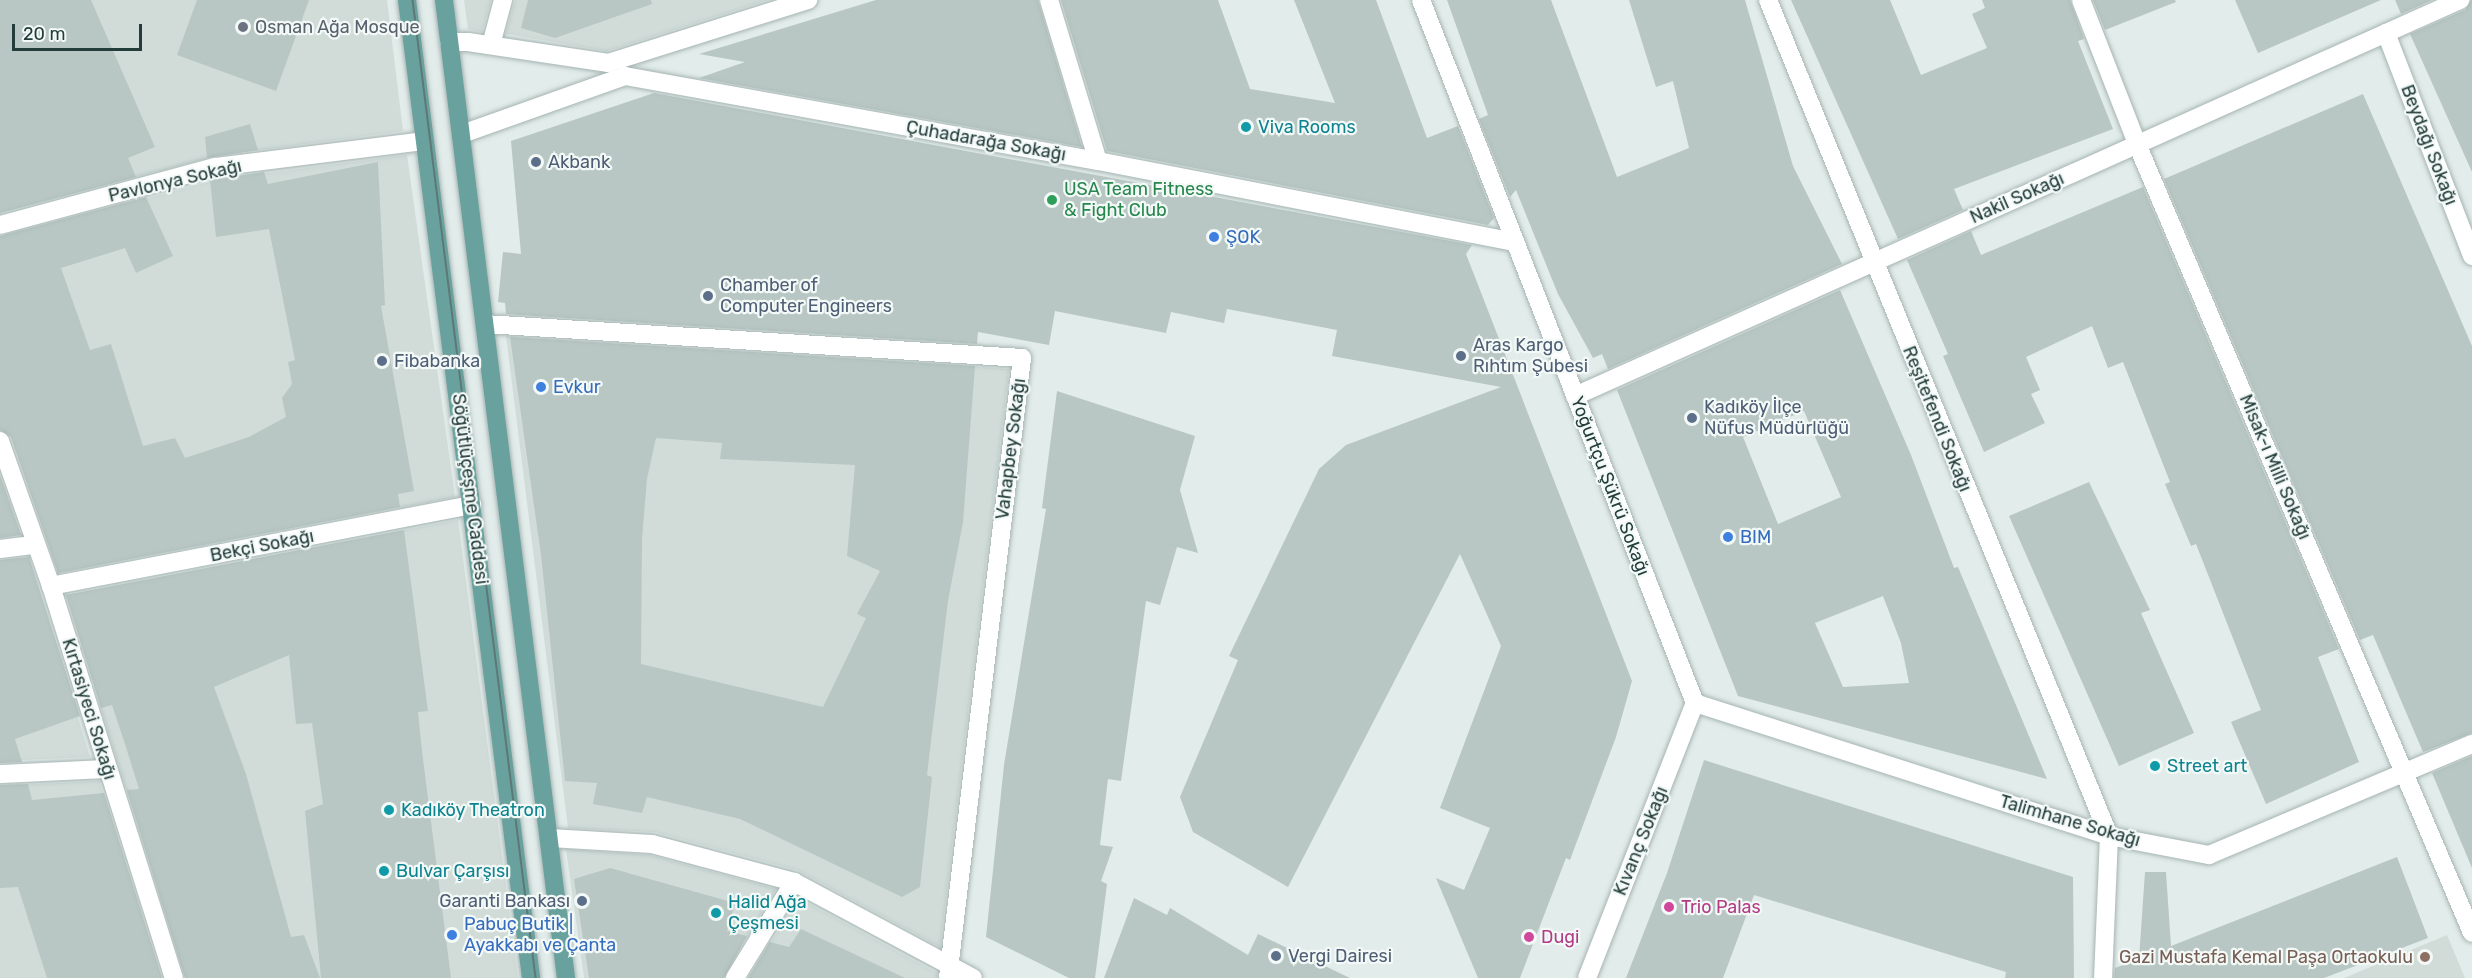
<!DOCTYPE html>
<meta charset="utf-8">
<style>
body{margin:0}
#map{position:relative;width:2472px;height:978px;overflow:hidden;background:#e2ecea;font-family:Rubik,sans-serif}
div>[style]{position:absolute}
.built>*{inset:0;background:#d1dcd9}
.building>*{inset:0;background:#b8c7c3}
.roads{filter:drop-shadow(0 0 2px #a5b4b2) drop-shadow(0 0 2px #a5b4b2)}
.street>*{height:18px;margin:-9px;padding:0 9px;transform-origin:9px;border-radius:9px;background:#fff}
.primary>*{height:18px;margin:-9px;padding:0 9px;transform-origin:9px;border-radius:9px;background:#68a19d}
.tram>*{height:1.5px;margin:-0.75px;padding:0 0.75px;transform-origin:0.75px;border-radius:0.75px;background:#5d7876}
.dots>*{width:16px;height:16px;translate:-50% -50%;box-sizing:border-box;border:3px solid #f3f9f7;border-radius:50%}
span{translate:-50% -50%;white-space:nowrap;text-align:center;line-height:1.15;-webkit-text-stroke:4.5px #f3f9f7;paint-order:stroke}
.worship-label{font-size:18px;color:#5b616d}
.left{translate:0 -50%;text-align:left}
.culture-label{font-size:18px;color:#0d838f}
.street-label{font-size:18px;color:#233d3b}
.service-label{font-size:18px;color:#4e5e75}
.right{translate:-100% -50%;text-align:right}
.leisure-label{font-size:18px;color:#27864d}
.shop-label{font-size:18px;color:#366cbe}
.hotel-label{font-size:18px;color:#b23c85}
.education-label{font-size:18px;color:#785e54}
.scale{position:absolute;left:12px;top:24px;width:130px;height:27px;box-sizing:border-box;border:3px solid #233d3b;border-top:0;padding-left:8px;font-size:18px;line-height:21px;white-space:nowrap;color:#233d3b;-webkit-text-stroke:4px #f3f9f7;paint-order:stroke}
</style>
<div id="map">
<div class="built">
<i style="clip-path:polygon(0 0,387px 0,403px 131px,215px 156px,0 213px)"></i>
<i style="clip-path:polygon(464px 0,491px 0,482px 32px,468px 29px)"></i>
<i style="clip-path:polygon(515px 0,768px 0,607px 51px,506px 34px)"></i>
<i style="clip-path:polygon(407px 155px,455px 497px,59px 573px,0 405px,0 238px,216px 180px)"></i>
<i style="clip-path:polygon(506px 336px,1009px 369px,940px 947px,797px 870px,655px 832px,568px 828px)"></i>
<i style="clip-path:polygon(458px 520px,518px 978px,185px 978px,66px 595px)"></i>
<i style="clip-path:polygon(0 561px,58px 653px,90px 757px,0 761px)"></i>
<i style="clip-path:polygon(99px 781px,161px 978px,0 978px,0 786px)"></i>
<i style="clip-path:polygon(566px 849px,649px 855px,776px 889px,722px 978px,584px 978px)"></i>
<i style="clip-path:polygon(798px 898px,937px 973px,937px 978px,750px 978px)"></i>
<i style="clip-path:polygon(2447px 935px,2465px 978px,2344px 978px)"></i>
</div>
<div class="building">
<i style="clip-path:polygon(0 0,91px 0,155px 147px,128px 158px,136px 177px,0 213px)"></i>
<i style="clip-path:polygon(197px 0,309px 0,276px 91px,177px 55px)"></i>
<i style="clip-path:polygon(528px 0,651px 0,652px 4px,555px 38px,521px 28px)"></i>
<i style="clip-path:polygon(876px 0,1038px 0,1082px 147px,699px 78px,745px 62px,699px 54px)"></i>
<i style="clip-path:polygon(1061px 0,1218px 0,1250px 89px,1335px 103px,1294px 0,1376px 0,1427px 138px,1458px 126px,1494px 218px,1488px 225px,1107px 151px)"></i>
<i style="clip-path:polygon(1447px 0,1551px 0,1617px 177px,1689px 148px,1673px 81px,1656px 87px,1629px 0,1745px 0,1793px 166px,1842px 264px,1608px 369px,1602px 354px,1593px 358px,1558px 294px,1516px 190px,1510px 197px,1479px 119px,1488px 115px)"></i>
<i style="clip-path:polygon(1791px 0,1890px 0,1921px 75px,1987px 48px,1972px 14px,1985px 8px,1982px 0,2070px 0,2084px 39px,2078px 41px,2113px 129px,1954px 189px,1963px 210px,1898px 239px)"></i>
<i style="clip-path:polygon(2093px 0,2175px 0,2176px 2px,2105px 30px)"></i>
<i style="clip-path:polygon(2235px 0,2381px 0,2258px 53px)"></i>
<i style="clip-path:polygon(2395px 0,2432px 0,2401px 14px)"></i>
<i style="clip-path:polygon(2471px 0,2472px 0,2472px 172px,2410px 34px,2465px 10px)"></i>
<i style="clip-path:polygon(654px 93px,1472px 245px,1466px 254px,1632px 681px,1616px 737px,1570px 860px,1566px 858px,1520px 978px,1478px 978px,1436px 878px,1464px 890px,1490px 828px,1440px 808px,1501px 646px,1460px 554px,1288px 887px,1193px 832px,1180px 797px,1238px 660px,1229px 656px,1319px 469px,1346px 445px,1501px 387px,1332px 356px,1337px 330px,1227px 309px,1224px 323px,1171px 312px,1166px 333px,1055px 311px,1049px 345px,978px 332px,977px 344px,506px 314px,505px 303px,498px 302px,503px 252px,521px 254px,511px 141px)"></i>
<i style="clip-path:polygon(2363px 94px,2472px 346px,2472px 733px,2423px 752px,2373px 635px,2360px 640px,2164px 179px)"></i>
<i style="clip-path:polygon(250px 124px,258px 150px,207px 158px,205px 137px)"></i>
<i style="clip-path:polygon(378px 162px,385px 305px,381px 306px,414px 491px,398px 494px,400px 507px,58px 573px,11px 437px,0 430px,0 236px,146px 197px,173px 256px,136px 273px,125px 248px,61px 268px,90px 350px,111px 344px,143px 446px,175px 438px,185px 458px,249px 437px,286px 417px,282px 398px,292px 384px,288px 362px,295px 360px,269px 229px,216px 237px,210px 180px,264px 172px,268px 184px)"></i>
<i style="clip-path:polygon(2143px 187px,2339px 649px,2318px 657px,2359px 762px,2266px 804px,2231px 722px,2261px 710px,2196px 544px,2191px 546px,2165px 484px,2170px 482px,2123px 362px,2108px 368px,2092px 326px,2026px 357px,2040px 390px,2031px 394px,2045px 423px,1984px 452px,1943px 356px,1948px 354px,1907px 260px,1971px 231px,1981px 255px)"></i>
<i style="clip-path:polygon(evenodd,1840px 290px,1911px 455px,1954px 568px,1958px 567px,2047px 779px,1738px 696px,1617px 390px,1840px 290px,1804px 411px,1841px 497px,1778px 524px,1743px 437px,1804px 411px,1840px 290px,1883px 596px,1901px 643px,1909px 683px,1843px 687px,1815px 623px,1883px 596px)"></i>
<i style="clip-path:polygon(evenodd,510px 337px,975px 366px,963px 522px,948px 601px,927px 775px,932px 777px,920px 887px,902px 897px,740px 819px,647px 797px,642px 813px,593px 804px,597px 783px,565px 781px,541px 555px,510px 337px,656px 438px,722px 443px,720px 459px,855px 465px,847px 556px,880px 571px,857px 614px,866px 618px,823px 707px,641px 664px,642px 539px,647px 479px,656px 438px)"></i>
<i style="clip-path:polygon(1057px 391px,1195px 436px,1180px 490px,1198px 553px,1177px 547px,1160px 605px,1146px 601px,1121px 781px,1108px 779px,1100px 845px,1113px 847px,1101px 881px,1107px 884px,1095px 978px,1069px 978px,986px 937px,1004px 765px,1046px 509px,1042px 508px)"></i>
<i style="clip-path:polygon(0 475px,21px 535px,0 538px)"></i>
<i style="clip-path:polygon(2089px 482px,2150px 610px,2141px 613px,2194px 733px,2119px 766px,2009px 516px)"></i>
<i style="clip-path:polygon(404px 530px,428px 711px,418px 712px,422px 751px,451px 978px,321px 978px,305px 811px,323px 804px,312px 723px,296px 724px,289px 655px,214px 687px,246px 774px,291px 937px,304px 935px,320px 978px,185px 978px,127px 790px,139px 789px,124px 741px,112px 705px,101px 708px,66px 595px)"></i>
<i style="clip-path:polygon(29px 557px,80px 716px,15px 739px,22px 762px,0 763px,0 560px)"></i>
<i style="clip-path:polygon(2472px 756px,2472px 868px,2432px 773px)"></i>
<i style="clip-path:polygon(1704px 760px,2073px 877px,2074px 978px,2005px 978px,2006px 972px,1754px 895px,1723px 978px,1626px 978px,1667px 873px)"></i>
<i style="clip-path:polygon(28px 784px,32px 800px,104px 793px,162px 978px,47px 978px,18px 887px,0 888px,0 785px)"></i>
<i style="clip-path:polygon(2397px 857px,2428px 938px,2324px 978px,2114px 978px,2115px 968px,2139px 959px,2145px 872px,2166px 872px,2171px 946px)"></i>
<i style="clip-path:polygon(610px 868px,735px 903px,727px 931px,747px 936px,724px 978px,589px 978px,574px 879px)"></i>
<i style="clip-path:polygon(1134px 898px,1167px 915px,1170px 908px,1248px 955px,1258px 934px,1350px 978px,1104px 978px)"></i>
<i style="clip-path:polygon(801px 929px,905px 978px,748px 978px,770px 942px,789px 947px)"></i>
</div>
<div class="roads">
<div class="street">
<i style="left:1049px;top:0;width:168px;rotate:73.1deg"></i>
<i style="left:1421px;top:0;width:755px;rotate:68.71deg"></i>
<i style="left:1768px;top:0;width:903px;rotate:67.81deg"></i>
<i style="left:2109px;top:836px;width:142px;rotate:92.4deg"></i>
<i style="left:2081px;top:0;width:155px;rotate:68.7deg"></i>
<i style="left:2137px;top:144px;width:857px;rotate:66.99deg"></i>
<i style="left:2386px;top:33px;width:239px;rotate:68.9deg"></i>
<i style="left:449px;top:42px;width:19px"></i>
<i style="left:468px;top:42px;width:142px;rotate:8.5deg"></i>
<i style="left:608px;top:63px;width:210px;rotate:-17.5deg"></i>
<i style="left:491px;top:45px;width:47px;rotate:-75.1deg"></i>
<i style="left:462px;top:134px;width:173px;rotate:-19.6deg"></i>
<i style="left:625px;top:76px;width:481px;rotate:10.2deg"></i>
<i style="left:1098px;top:161px;width:425px;rotate:11deg"></i>
<i style="left:0;top:225px;width:223px;rotate:-15.1deg"></i>
<i style="left:215px;top:167px;width:211px;rotate:-7.1deg"></i>
<i style="left:485px;top:324px;width:538px;rotate:3.62deg"></i>
<i style="left:1022px;top:358px;width:624px;rotate:96.81deg"></i>
<i style="left:1575px;top:396px;width:970px;rotate:-24.11deg"></i>
<i style="left:0;top:441px;width:154px;rotate:70.6deg"></i>
<i style="left:51px;top:586px;width:411px;rotate:72.6deg"></i>
<i style="left:0;top:549px;width:35px;rotate:-7deg"></i>
<i style="left:51px;top:586px;width:429px;rotate:-10.9deg"></i>
<i style="left:1695px;top:703px;width:435px;rotate:17.8deg"></i>
<i style="left:2109px;top:836px;width:102px;rotate:10.8deg"></i>
<i style="left:2209px;top:855px;width:285px;rotate:-22.9deg"></i>
<i style="left:0;top:774px;width:107px;rotate:-2.7deg"></i>
<i style="left:550px;top:838px;width:102px;rotate:3.4deg"></i>
<i style="left:652px;top:844px;width:147px;rotate:15deg"></i>
<i style="left:794px;top:882px;width:203px;rotate:28.2deg"></i>
<i style="left:735px;top:978px;width:113px;rotate:-58.4deg"></i>
<i style="left:1587px;top:978px;width:295px;rotate:-68.6deg"></i>
</div>
<div class="primary">
<i style="left:407px;top:0;width:986px;rotate:82.77deg"></i>
<i style="left:444px;top:0;width:986px;rotate:82.89deg"></i>
</div>
</div>
<div class="tram">
<i style="left:413px;top:0;width:986px;rotate:82.83deg"></i>
</div>
<div class="dots">
<i style="left:243px;top:27px;background:#6b7280"></i>
<i style="left:1246px;top:127px;background:#0f9aa8"></i>
<i style="left:536px;top:162px;background:#5c6f8a"></i>
<i style="left:1052px;top:200px;background:#2e9e5b"></i>
<i style="left:1214px;top:237px;background:#3f7fe0"></i>
<i style="left:708px;top:296px;background:#5c6f8a"></i>
<i style="left:1461px;top:356px;background:#5c6f8a"></i>
<i style="left:382px;top:361px;background:#5c6f8a"></i>
<i style="left:541px;top:387px;background:#3f7fe0"></i>
<i style="left:1692px;top:418px;background:#5c6f8a"></i>
<i style="left:1728px;top:537px;background:#3f7fe0"></i>
<i style="left:2155px;top:766px;background:#0f9aa8"></i>
<i style="left:389px;top:810px;background:#0f9aa8"></i>
<i style="left:384px;top:871px;background:#0f9aa8"></i>
<i style="left:582px;top:901px;background:#5c6f8a"></i>
<i style="left:1669px;top:907px;background:#d1479c"></i>
<i style="left:716px;top:913px;background:#0f9aa8"></i>
<i style="left:452px;top:935px;background:#3f7fe0"></i>
<i style="left:1529px;top:937px;background:#d1479c"></i>
<i style="left:1276px;top:956px;background:#5c6f8a"></i>
<i style="left:2425px;top:957px;background:#8d6e63"></i>
</div>
<div class="worship-label">
<span class="left" style="left:255px;top:27px">Osman Ağa Mosque</span>
</div>
<div class="culture-label">
<span class="left" style="left:1258px;top:127px">Viva Rooms</span>
<span class="left" style="left:2167px;top:766px">Street art</span>
<span class="left" style="left:401px;top:810px">Kadıköy Theatron</span>
<span class="left" style="left:396px;top:871px">Bulvar Çarşısı</span>
<span class="left" style="left:728px;top:913px">Halid Ağa<br>Çeşmesi</span>
</div>
<div class="street-label">
<span style="left:986px;top:141px;rotate:10deg">Çuhadarağa Sokağı</span>
<span style="left:2429px;top:145px;rotate:69deg">Beydağı Sokağı</span>
<span style="left:175px;top:181px;rotate:-13deg">Pavlonya Sokağı</span>
<span style="left:2017px;top:198px;rotate:-24deg">Nakil Sokağı</span>
<span style="left:1937px;top:419px;rotate:68deg">Reşitefendi Sokağı</span>
<span style="left:1011px;top:449px;rotate:-83deg">Vahapbey Sokağı</span>
<span style="left:2275px;top:467px;rotate:67deg">Misak-ı Milli Sokağı</span>
<span style="left:1610px;top:486px;rotate:69deg">Yoğurtçu Şükrü Sokağı</span>
<span style="left:470px;top:489px;rotate:83deg">Söğütlüçeşme Caddesi</span>
<span style="left:262px;top:546px;rotate:-11deg">Bekçi Sokağı</span>
<span style="left:89px;top:709px;rotate:73deg">Kırtasiyeci Sokağı</span>
<span style="left:2070px;top:821px;rotate:16deg">Talimhane Sokağı</span>
<span style="left:1641px;top:841px;rotate:-68deg">Kıvanç Sokağı</span>
</div>
<div class="service-label">
<span class="left" style="left:548px;top:162px">Akbank</span>
<span class="left" style="left:720px;top:296px">Chamber of<br>Computer Engineers</span>
<span class="left" style="left:1473px;top:356px">Aras Kargo<br>Rıhtım Şubesi</span>
<span class="left" style="left:394px;top:361px">Fibabanka</span>
<span class="left" style="left:1704px;top:418px">Kadıköy İlçe<br>Nüfus Müdürlüğü</span>
<span class="right" style="left:570px;top:901px">Garanti Bankası</span>
<span class="left" style="left:1288px;top:956px">Vergi Dairesi</span>
</div>
<div class="leisure-label">
<span class="left" style="left:1064px;top:200px">USA Team Fitness<br>&amp; Fight Club</span>
</div>
<div class="shop-label">
<span class="left" style="left:1226px;top:237px">ŞOK</span>
<span class="left" style="left:553px;top:387px">Evkur</span>
<span class="left" style="left:1740px;top:537px">BIM</span>
<span class="left" style="left:464px;top:935px">Pabuç Butik |<br>Ayakkabı ve Çanta</span>
</div>
<div class="hotel-label">
<span class="left" style="left:1681px;top:907px">Trio Palas</span>
<span class="left" style="left:1541px;top:937px">Dugi</span>
</div>
<div class="education-label">
<span class="right" style="left:2413px;top:957px">Gazi Mustafa Kemal Paşa Ortaokulu</span>
</div>
<div class="scale">20 m</div>
</div>
